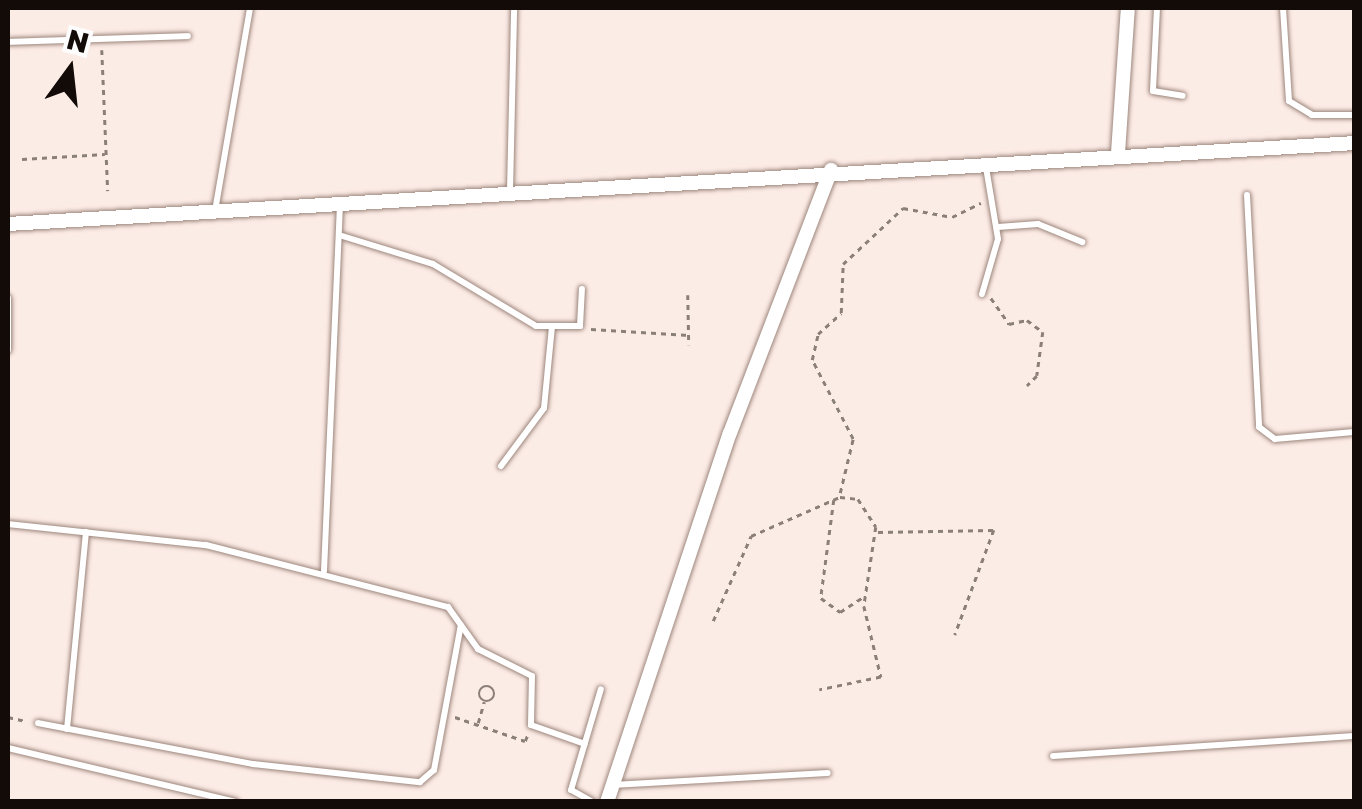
<!DOCTYPE html>
<style>
body{margin:0}
#map{position:relative;width:1362px;height:809px;overflow:hidden;background:#fcece6;font-family:"Golos Text",sans-serif}
div>[style]{position:absolute}
.path>*{height:2.5px;margin-top:-1.25px;transform-origin:0;background:repeating-linear-gradient(90deg,#8b7f7a 0 5px,transparent 0 10px)}
.path>.ring{margin:-1.25px;padding:0;box-sizing:content-box;background:none;border:2.5px solid #8b7f7a;border-radius:50%}
.roads{filter:drop-shadow(0 0 2px #9d867c) drop-shadow(0 0 2px #9d867c)}
.lane>*{height:6px;margin:-3px;padding:0 3px;transform-origin:3px;border-radius:3px;background:#fff}
.street>*{height:14px;margin:-7px;padding:0 7px;transform-origin:7px;border-radius:7px;background:#fff}
span{translate:-50% -50%;white-space:nowrap;text-align:center;line-height:1.15;-webkit-text-stroke:8px #fdfdfd;paint-order:stroke}
.frame{position:absolute;inset:0;border:10px solid #120b07;pointer-events:none}
.north{position:absolute;left:20px;top:20px;width:100px;height:100px;-webkit-text-stroke:8px #fdfdfd;paint-order:stroke;rotate:15deg;font-size:28px;font-weight:700;line-height:40px;text-align:center;color:#120b07}
.north::after{content:'';display:block;margin:auto;width:35px;height:45px;background:#120b07;clip-path:polygon(50% 0,100% 100%,50% 72%,0 100%)}
</style>
<div id="map">
<div class="path">
<i style="left:102px;top:50px;width:141px;rotate:87.6deg"></i>
<i style="left:22px;top:159px;width:83px;rotate:-3.4deg"></i>
<i style="left:688px;top:295px;width:50px;rotate:88.9deg"></i>
<i style="left:991px;top:298px;width:32px;rotate:55deg"></i>
<i style="left:1009px;top:324px;width:18px;rotate:-13deg"></i>
<i style="left:1027px;top:320px;width:20px;rotate:37deg"></i>
<i style="left:1043px;top:332px;width:44px;rotate:97.8deg"></i>
<i style="left:1037px;top:376px;width:14px;rotate:135deg"></i>
<i style="left:591px;top:329px;width:98px;rotate:3.5deg"></i>
<i style="left:840px;top:493px;width:56px;rotate:-76.5deg"></i>
<i style="left:853px;top:439px;width:89px;rotate:-117.4deg"></i>
<i style="left:812px;top:360px;width:27px;rotate:-77deg"></i>
<i style="left:818px;top:334px;width:31px;rotate:-42deg"></i>
<i style="left:841px;top:313px;width:49px;rotate:-87.7deg"></i>
<i style="left:843px;top:264px;width:82px;rotate:-43deg"></i>
<i style="left:903px;top:208px;width:50px;rotate:10.4deg"></i>
<i style="left:952px;top:217px;width:32px;rotate:-26deg"></i>
<i style="left:834px;top:500px;width:99px;rotate:97.6deg"></i>
<i style="left:821px;top:598px;width:24px;rotate:36deg"></i>
<i style="left:840px;top:612px;width:27px;rotate:-33deg"></i>
<i style="left:878px;top:532px;width:116px;rotate:-1deg"></i>
<i style="left:994px;top:530px;width:112px;rotate:110.4deg"></i>
<i style="left:8px;top:560px;width:12px;rotate:90deg"></i>
<i style="left:713px;top:621px;width:93px;rotate:-65.9deg"></i>
<i style="left:751px;top:536px;width:97px;rotate:-23.7deg"></i>
<i style="left:840px;top:497px;width:18px;rotate:6deg"></i>
<i style="left:858px;top:499px;width:33px;rotate:57deg"></i>
<i style="left:876px;top:527px;width:80px;rotate:98.6deg"></i>
<i style="left:864px;top:606px;width:73px;rotate:76.5deg"></i>
<i style="left:881px;top:677px;width:63px;rotate:168.2deg"></i>
<i class="ring" style="left:479px;top:686px;width:13.5px;height:13.5px"></i>
<i style="left:8px;top:717px;width:18px;rotate:13deg"></i>
<i style="left:455px;top:717px;width:74px;rotate:18.9deg"></i>
<i style="left:525px;top:741px;width:8px;rotate:-67deg"></i>
<i style="left:478px;top:723px;width:22px;rotate:-74deg"></i>
</div>
<div class="roads">
<div class="lane">
<i style="left:1157px;top:8px;width:83px;rotate:92.8deg"></i>
<i style="left:1153px;top:91px;width:30px;rotate:9deg"></i>
<i style="left:1283px;top:8px;width:93px;rotate:86.3deg"></i>
<i style="left:1289px;top:101px;width:27px;rotate:31deg"></i>
<i style="left:1312px;top:115px;width:42px"></i>
<i style="left:8px;top:42px;width:180px;rotate:-1.9deg"></i>
<i style="left:510px;top:191px;width:183px;rotate:-88.7deg"></i>
<i style="left:1247px;top:195px;width:232px;rotate:87deg"></i>
<i style="left:1259px;top:427px;width:20px;rotate:37deg"></i>
<i style="left:1275px;top:439px;width:79px;rotate:-5.1deg"></i>
<i style="left:215px;top:211px;width:206px;rotate:-80.2deg"></i>
<i style="left:998px;top:227px;width:40px;rotate:-4.3deg"></i>
<i style="left:1038px;top:224px;width:48px;rotate:22.2deg"></i>
<i style="left:339px;top:235px;width:98px;rotate:17.1deg"></i>
<i style="left:433px;top:264px;width:120px;rotate:31deg"></i>
<i style="left:536px;top:326px;width:44px"></i>
<i style="left:580px;top:326px;width:37px;rotate:-87deg"></i>
<i style="left:982px;top:294px;width:57px;rotate:-73.8deg"></i>
<i style="left:998px;top:239px;width:73px;rotate:-99.5deg"></i>
<i style="left:8px;top:298px;width:52px;rotate:90deg"></i>
<i style="left:501px;top:466px;width:72px;rotate:-53.4deg"></i>
<i style="left:544px;top:408px;width:81px;rotate:-84.4deg"></i>
<i style="left:8px;top:524px;width:199px;rotate:6.1deg"></i>
<i style="left:206px;top:545px;width:250px;rotate:14.4deg"></i>
<i style="left:448px;top:607px;width:52px;rotate:54.5deg"></i>
<i style="left:478px;top:649px;width:60px;rotate:26.6deg"></i>
<i style="left:532px;top:676px;width:49px;rotate:91.2deg"></i>
<i style="left:531px;top:725px;width:57px;rotate:19.4deg"></i>
<i style="left:324px;top:571px;width:366px;rotate:-87.5deg"></i>
<i style="left:38px;top:723px;width:219px;rotate:10.8deg"></i>
<i style="left:253px;top:764px;width:168px;rotate:6.2deg"></i>
<i style="left:420px;top:782px;width:18px;rotate:-41deg"></i>
<i style="left:434px;top:770px;width:147px;rotate:-79.5deg"></i>
<i style="left:67px;top:729px;width:198px;rotate:-84.5deg"></i>
<i style="left:8px;top:748px;width:234px;rotate:13.3deg"></i>
<i style="left:1053px;top:756px;width:302px;rotate:-3.8deg"></i>
<i style="left:612px;top:785px;width:216px;rotate:-3.2deg"></i>
<i style="left:593px;top:802px;width:25px;rotate:-151deg"></i>
<i style="left:571px;top:790px;width:105px;rotate:-73.5deg"></i>
</div>
<div class="street">
<i style="left:1118px;top:153px;width:145px;rotate:-86.1deg"></i>
<i style="left:8px;top:224px;width:1348px;rotate:-3.44deg"></i>
<i style="left:607px;top:802px;width:389px;rotate:-71.6deg"></i>
<i style="left:730px;top:433px;width:282px;rotate:-69deg"></i>
</div>
</div>
<div class="frame"></div>
<div class="north">N</div>
</div>
